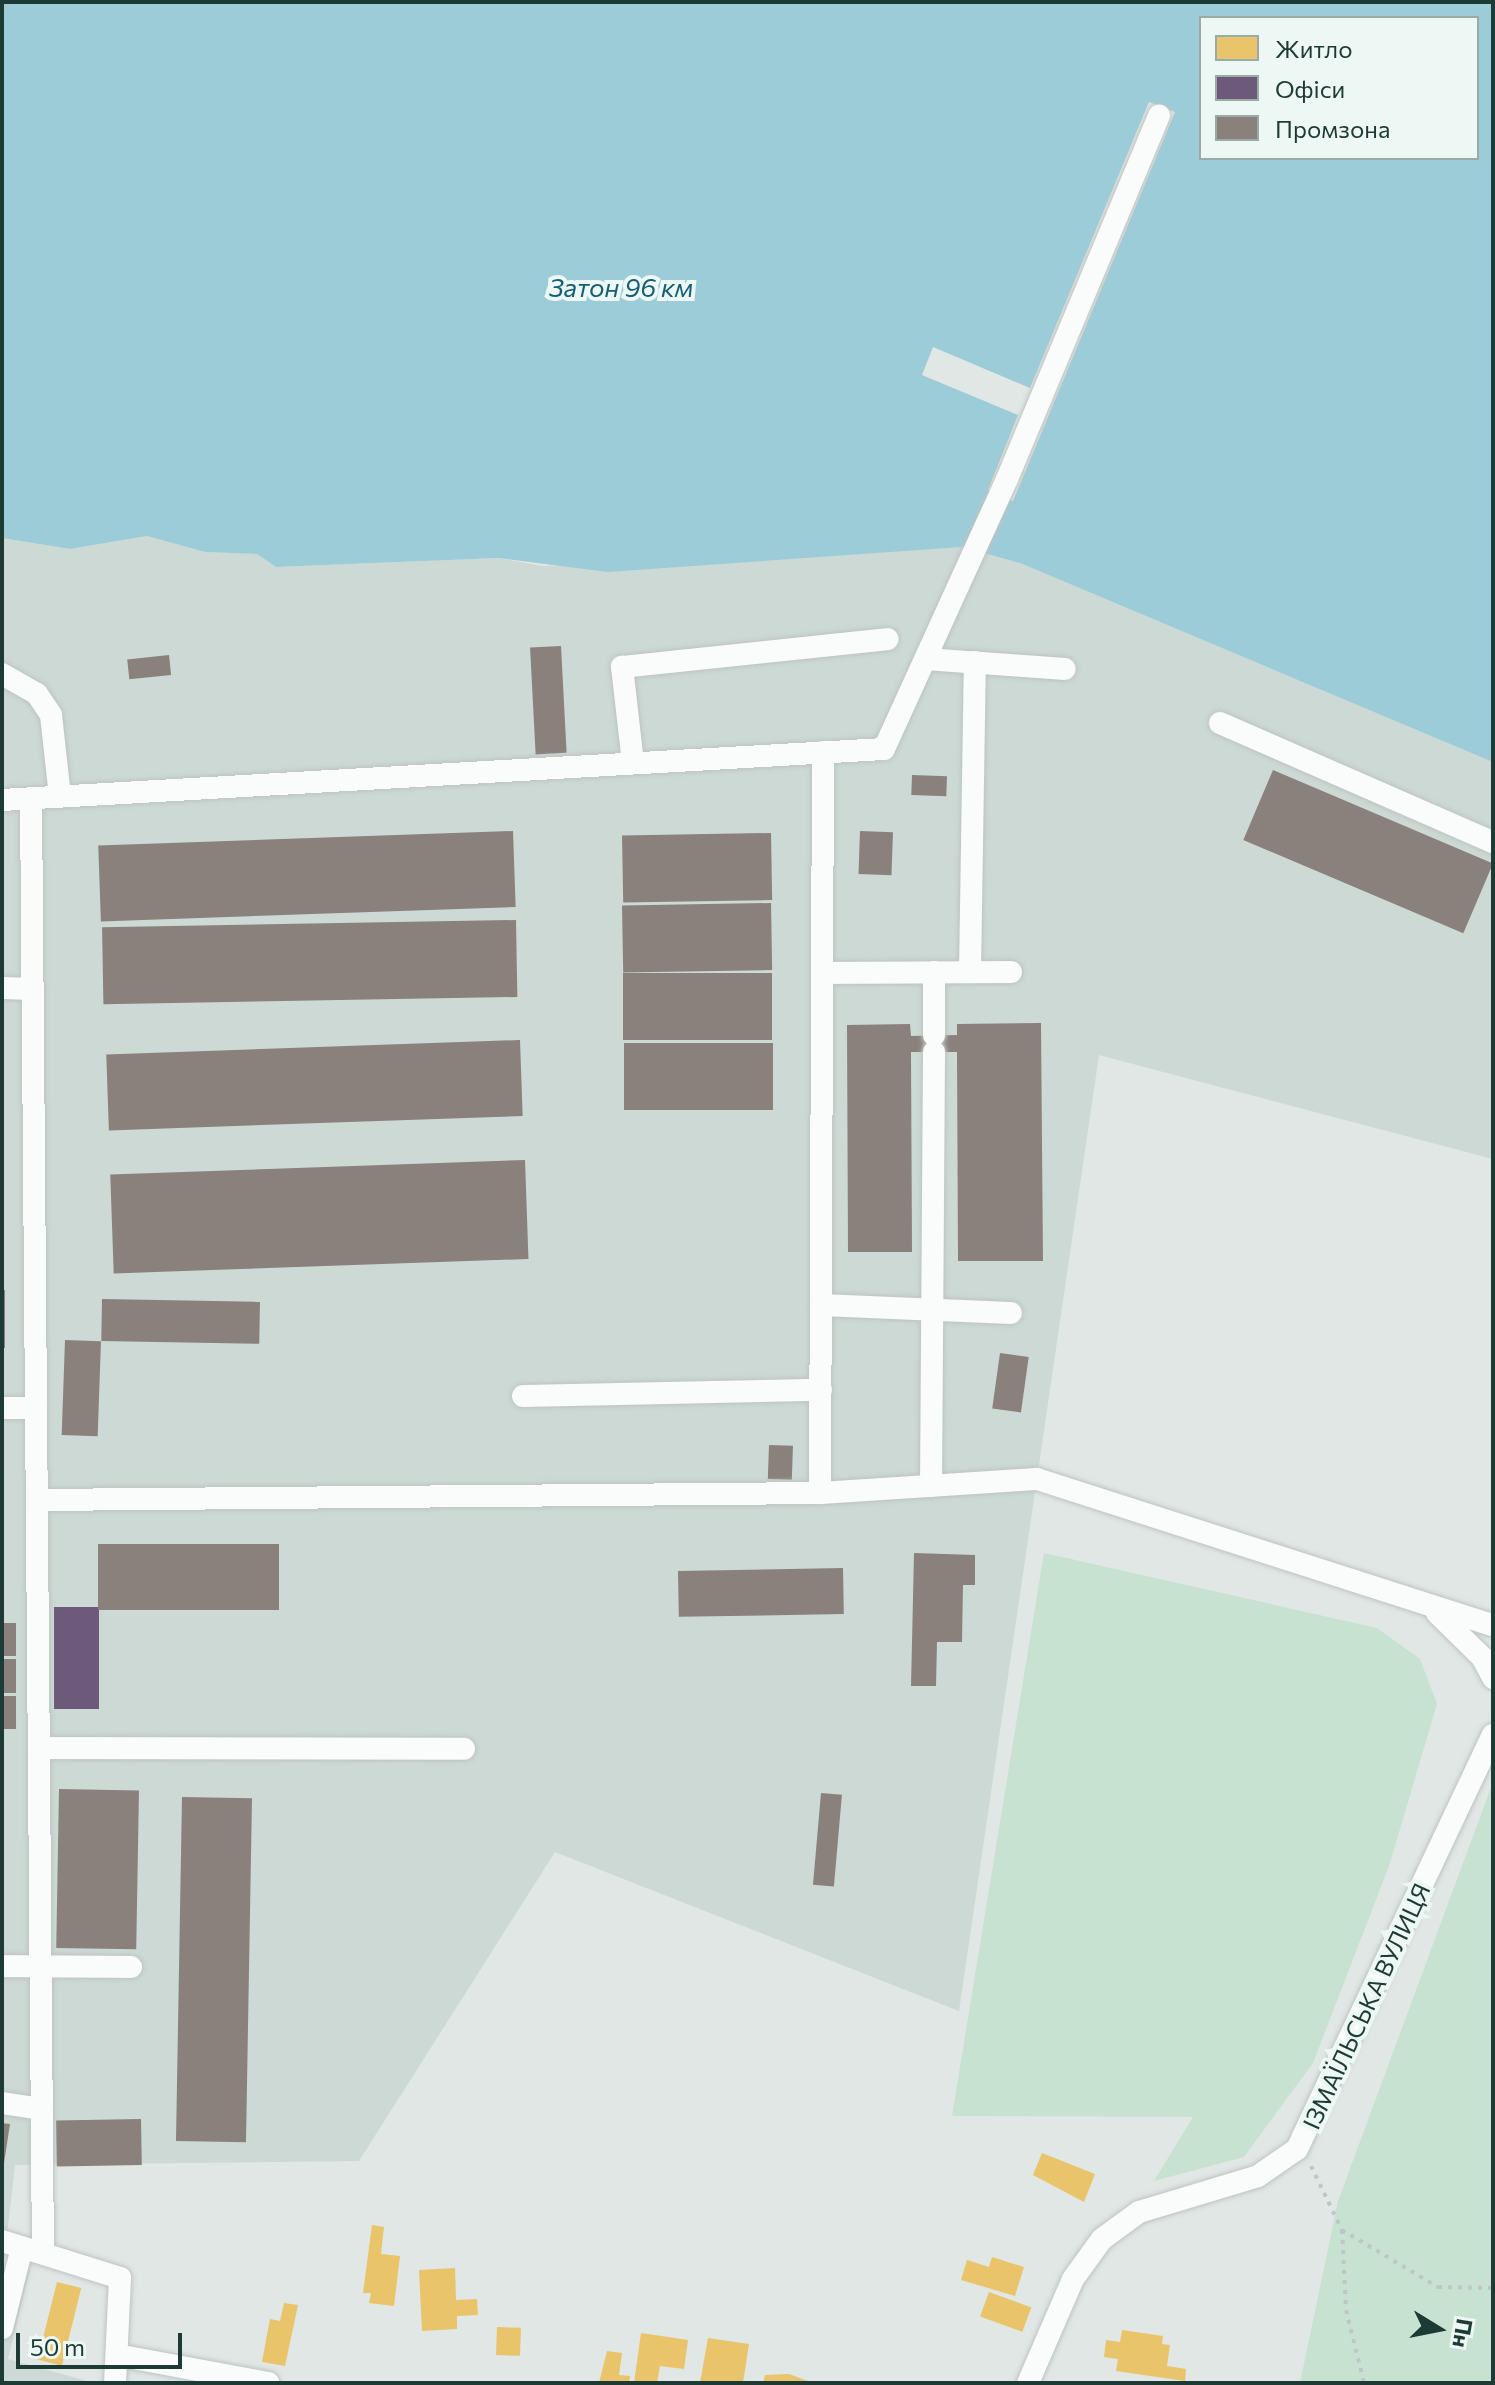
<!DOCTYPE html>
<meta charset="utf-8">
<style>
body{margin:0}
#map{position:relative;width:1495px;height:2385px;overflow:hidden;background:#e0e7e4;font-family:Commissioner,sans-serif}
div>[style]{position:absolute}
.built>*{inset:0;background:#cdd9d4}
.green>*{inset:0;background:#c8e2d1}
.water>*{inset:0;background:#9dccd9}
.pier>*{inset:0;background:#e0e7e4}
.homes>*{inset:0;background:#e9c46a;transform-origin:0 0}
.offices>*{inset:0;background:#6d597a;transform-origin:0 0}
.industry>*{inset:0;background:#8a817c;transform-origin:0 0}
.path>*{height:4px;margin-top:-2px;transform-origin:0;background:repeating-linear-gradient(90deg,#bec7c5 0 4px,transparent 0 10px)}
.roads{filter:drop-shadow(0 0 2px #bdc4c1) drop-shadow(0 0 2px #bdc4c1)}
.minor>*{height:22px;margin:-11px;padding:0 11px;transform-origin:11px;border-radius:11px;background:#fafbfb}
span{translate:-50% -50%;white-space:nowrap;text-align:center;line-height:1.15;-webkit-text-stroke:8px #edf7f3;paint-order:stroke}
.street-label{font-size:24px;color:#1e3a35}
.water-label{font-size:26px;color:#156078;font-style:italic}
.frame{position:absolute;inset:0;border:4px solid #1e3a35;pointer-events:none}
.legend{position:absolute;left:1199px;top:16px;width:280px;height:144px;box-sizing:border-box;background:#edf7f3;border:2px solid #9aaba7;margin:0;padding:10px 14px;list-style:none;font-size:24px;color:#1e3a35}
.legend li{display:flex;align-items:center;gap:16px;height:40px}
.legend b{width:40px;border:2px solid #9aaba7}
.north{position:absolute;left:1399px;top:2289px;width:80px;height:80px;-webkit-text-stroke:6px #edf7f3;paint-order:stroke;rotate:100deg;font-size:22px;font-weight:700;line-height:32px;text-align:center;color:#1e3a35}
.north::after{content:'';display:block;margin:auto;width:28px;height:36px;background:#1e3a35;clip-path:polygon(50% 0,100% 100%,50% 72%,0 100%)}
.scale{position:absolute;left:16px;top:2333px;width:166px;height:36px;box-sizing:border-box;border:4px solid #1e3a35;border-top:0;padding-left:10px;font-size:24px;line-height:28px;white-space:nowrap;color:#1e3a35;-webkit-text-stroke:6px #edf7f3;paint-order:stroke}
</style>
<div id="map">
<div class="built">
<i style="clip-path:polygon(147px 536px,205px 552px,257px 554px,276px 567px,498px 558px,542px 566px,962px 547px,1020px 563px,1485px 758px,1493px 762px,1493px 1159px,1099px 1055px,959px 2011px,555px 1852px,359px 2161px,15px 2165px,3px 2269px,30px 2269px,8px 2359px,94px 2383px,2px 2383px,2px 538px,70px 549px)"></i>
</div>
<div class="green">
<i style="clip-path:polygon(1044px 1553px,1377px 1628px,1420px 1659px,1437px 1704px,1389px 1866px,1313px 2063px,1244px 2157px,1154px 2181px,1193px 2117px,952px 2116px)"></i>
<i style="clip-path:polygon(1493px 1782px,1493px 2383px,1300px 2383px,1338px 2201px)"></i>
</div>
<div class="water">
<i style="clip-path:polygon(evenodd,2px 2px,1493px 2px,1493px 762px,1020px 563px,962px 547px,608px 572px,498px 558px,276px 567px,257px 554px,205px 552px,147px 536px,70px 549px,2px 538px,2px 2px,1201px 18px,1477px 18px,1477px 158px,1201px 158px,1201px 18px)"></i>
</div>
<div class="pier">
<i style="clip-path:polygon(1149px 102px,1175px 112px,1013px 501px,988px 490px,1018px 415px,922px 375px,933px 347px,1030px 388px)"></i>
</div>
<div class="homes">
<i style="clip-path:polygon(1042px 2153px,1095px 2174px,1084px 2202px,1033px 2175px)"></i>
<i style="clip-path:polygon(372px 2225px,384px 2227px,381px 2254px,400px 2256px,394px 2306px,369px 2303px,371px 2293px,363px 2293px)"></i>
<i style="clip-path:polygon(992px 2257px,1024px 2267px,1015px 2296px,961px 2280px,967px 2260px,989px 2267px)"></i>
<i style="clip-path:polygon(455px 2268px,456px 2300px,477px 2299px,478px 2315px,457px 2316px,457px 2329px,422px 2331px,419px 2270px)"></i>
<i style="left:57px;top:2282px;width:25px;height:80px;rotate:14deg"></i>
<i style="left:989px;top:2292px;width:45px;height:26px;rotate:20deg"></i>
<i style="clip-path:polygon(284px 2303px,298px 2305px,285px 2366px,262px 2362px,270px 2319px,280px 2321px)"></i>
<i style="left:497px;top:2327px;width:24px;height:28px;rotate:2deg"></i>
<i style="clip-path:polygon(1122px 2330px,1163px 2336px,1162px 2344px,1170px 2345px,1167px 2366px,1186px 2369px,1185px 2381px,1116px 2371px,1118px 2359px,1104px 2357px,1106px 2340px,1120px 2342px)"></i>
<i style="clip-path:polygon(641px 2333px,688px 2340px,684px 2369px,660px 2366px,657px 2383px,634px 2383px)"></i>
<i style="clip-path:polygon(708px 2338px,749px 2344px,743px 2383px,700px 2383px)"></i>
<i style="clip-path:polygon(607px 2351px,622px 2353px,619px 2375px,630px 2376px,629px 2383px,599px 2383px)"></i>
<i style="clip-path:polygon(789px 2374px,813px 2383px,763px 2383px,765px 2375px)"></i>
</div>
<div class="offices">
<i style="left:99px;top:1607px;width:102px;height:45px;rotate:90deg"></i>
</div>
<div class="industry">
<i style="left:561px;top:646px;width:107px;height:31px;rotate:87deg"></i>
<i style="left:169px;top:655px;width:20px;height:42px;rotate:84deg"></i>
<i style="left:1273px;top:770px;width:239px;height:76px;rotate:23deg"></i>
<i style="left:912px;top:775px;width:35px;height:20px;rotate:2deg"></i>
<i style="left:513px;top:831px;width:76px;height:415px;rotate:88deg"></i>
<i style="left:860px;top:831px;width:33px;height:43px;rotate:2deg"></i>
<i style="left:771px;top:833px;width:67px;height:149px;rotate:89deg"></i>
<i style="left:771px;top:903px;width:67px;height:149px;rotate:89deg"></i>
<i style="left:516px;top:920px;width:77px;height:414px;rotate:89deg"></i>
<i style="left:772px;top:973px;width:67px;height:149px;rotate:90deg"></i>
<i style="clip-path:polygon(1041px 1023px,1043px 1261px,958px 1261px,957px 1052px,911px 1052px,912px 1252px,848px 1252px,847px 1025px,910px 1024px,911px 1036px,957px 1035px,957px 1024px)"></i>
<i style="left:520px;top:1040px;width:76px;height:414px;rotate:88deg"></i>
<i style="left:773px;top:1043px;width:67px;height:149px;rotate:90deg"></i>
<i style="left:525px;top:1160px;width:99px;height:415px;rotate:88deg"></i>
<i style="left:2px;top:1290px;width:3px;height:58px"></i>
<i style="left:102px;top:1299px;width:158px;height:42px;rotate:1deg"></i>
<i style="left:65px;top:1340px;width:36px;height:95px;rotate:2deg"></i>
<i style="left:1000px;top:1353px;width:29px;height:56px;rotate:8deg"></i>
<i style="left:769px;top:1445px;width:24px;height:34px;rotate:2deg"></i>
<i style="left:279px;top:1544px;width:66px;height:181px;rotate:90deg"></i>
<i style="clip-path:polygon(914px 1553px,975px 1555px,975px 1585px,963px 1585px,962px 1642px,937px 1642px,936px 1686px,911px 1686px)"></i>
<i style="left:843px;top:1568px;width:46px;height:165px;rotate:89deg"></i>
<i style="left:2px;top:1623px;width:14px;height:33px"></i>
<i style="left:2px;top:1659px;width:14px;height:34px"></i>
<i style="left:2px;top:1696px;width:14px;height:33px"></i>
<i style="left:59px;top:1789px;width:80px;height:159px;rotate:1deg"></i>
<i style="left:821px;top:1793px;width:21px;height:92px;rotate:5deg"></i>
<i style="left:182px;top:1797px;width:70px;height:344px;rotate:1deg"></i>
<i style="left:141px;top:2119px;width:46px;height:85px;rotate:89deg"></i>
<i style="clip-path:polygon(2px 2123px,10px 2124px,4px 2163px,2px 2163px)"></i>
</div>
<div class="path">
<i style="left:1311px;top:2166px;width:71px;rotate:64.2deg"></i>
<i style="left:1342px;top:2230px;width:80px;rotate:87.1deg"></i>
<i style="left:1346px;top:2310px;width:75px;rotate:76.1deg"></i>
<i style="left:1342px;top:2230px;width:112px;rotate:30.7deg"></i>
<i style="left:1438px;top:2287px;width:55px;rotate:1deg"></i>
</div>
<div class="roads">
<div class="minor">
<i style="left:926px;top:659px;width:139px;rotate:4.1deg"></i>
<i style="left:2px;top:674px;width:40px;rotate:29.7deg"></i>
<i style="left:37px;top:694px;width:25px;rotate:56deg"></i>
<i style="left:51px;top:715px;width:82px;rotate:83.7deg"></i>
<i style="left:1220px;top:723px;width:298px;rotate:23.6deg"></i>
<i style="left:633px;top:763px;width:97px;rotate:-96.5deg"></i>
<i style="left:622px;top:667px;width:267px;rotate:-6deg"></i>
<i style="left:31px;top:798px;width:1455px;rotate:89.53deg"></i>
<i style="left:2px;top:800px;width:883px;rotate:-3.31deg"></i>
<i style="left:884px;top:749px;width:297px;rotate:-65.5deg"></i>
<i style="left:1007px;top:479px;width:394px;rotate:-67.3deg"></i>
<i style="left:934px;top:972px;width:63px;rotate:90deg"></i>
<i style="left:970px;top:972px;width:310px;rotate:-89.1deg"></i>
<i style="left:822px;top:973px;width:189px;rotate:-0.3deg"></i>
<i style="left:2px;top:988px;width:30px;rotate:2deg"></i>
<i style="left:821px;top:1305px;width:190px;rotate:2.4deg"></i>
<i style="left:523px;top:1396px;width:298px;rotate:-1.2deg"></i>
<i style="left:2px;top:1408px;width:34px"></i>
<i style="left:931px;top:1486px;width:434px;rotate:-89.6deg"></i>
<i style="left:820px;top:1493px;width:741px;rotate:-89.77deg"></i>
<i style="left:37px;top:1500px;width:783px;rotate:-0.51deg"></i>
<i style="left:820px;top:1493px;width:217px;rotate:-3.7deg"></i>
<i style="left:1037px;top:1479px;width:479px;rotate:17.8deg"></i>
<i style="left:1437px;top:1613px;width:63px;rotate:44.4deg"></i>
<i style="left:1482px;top:1657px;width:24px;rotate:62deg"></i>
<i style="left:39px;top:1748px;width:425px;rotate:0.1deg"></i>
<i style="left:2px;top:1966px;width:129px;rotate:0.4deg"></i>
<i style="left:2px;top:2103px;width:40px;rotate:8.5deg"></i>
<i style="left:2px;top:2241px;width:124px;rotate:17.4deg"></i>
<i style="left:120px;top:2278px;width:105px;rotate:92.7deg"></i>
<i style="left:2px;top:2328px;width:83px;rotate:-76.1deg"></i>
<i style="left:117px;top:2355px;width:154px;rotate:10.5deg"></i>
<i style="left:1028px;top:2383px;width:113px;rotate:-66.6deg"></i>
<i style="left:1073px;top:2279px;width:49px;rotate:-54.1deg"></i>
<i style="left:1102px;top:2239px;width:46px;rotate:-36.1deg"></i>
<i style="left:1139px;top:2212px;width:124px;rotate:-16.8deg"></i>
<i style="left:1258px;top:2176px;width:47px;rotate:-34.7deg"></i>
<i style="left:1297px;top:2149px;width:458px;rotate:-64.7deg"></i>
</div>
</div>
<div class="street-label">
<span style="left:1366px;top:2006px;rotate:-65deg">ІЗМАЇЛЬСЬКА ВУЛИЦЯ</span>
</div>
<div class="water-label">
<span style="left:621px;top:287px">Затон 96 км</span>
</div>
<div class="frame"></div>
<ul class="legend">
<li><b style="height:22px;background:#e9c46a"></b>Житло</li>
<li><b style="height:22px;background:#6d597a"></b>Офіси</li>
<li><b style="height:22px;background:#8a817c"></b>Промзона</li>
</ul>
<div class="north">Пн</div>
<div class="scale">50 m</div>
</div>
